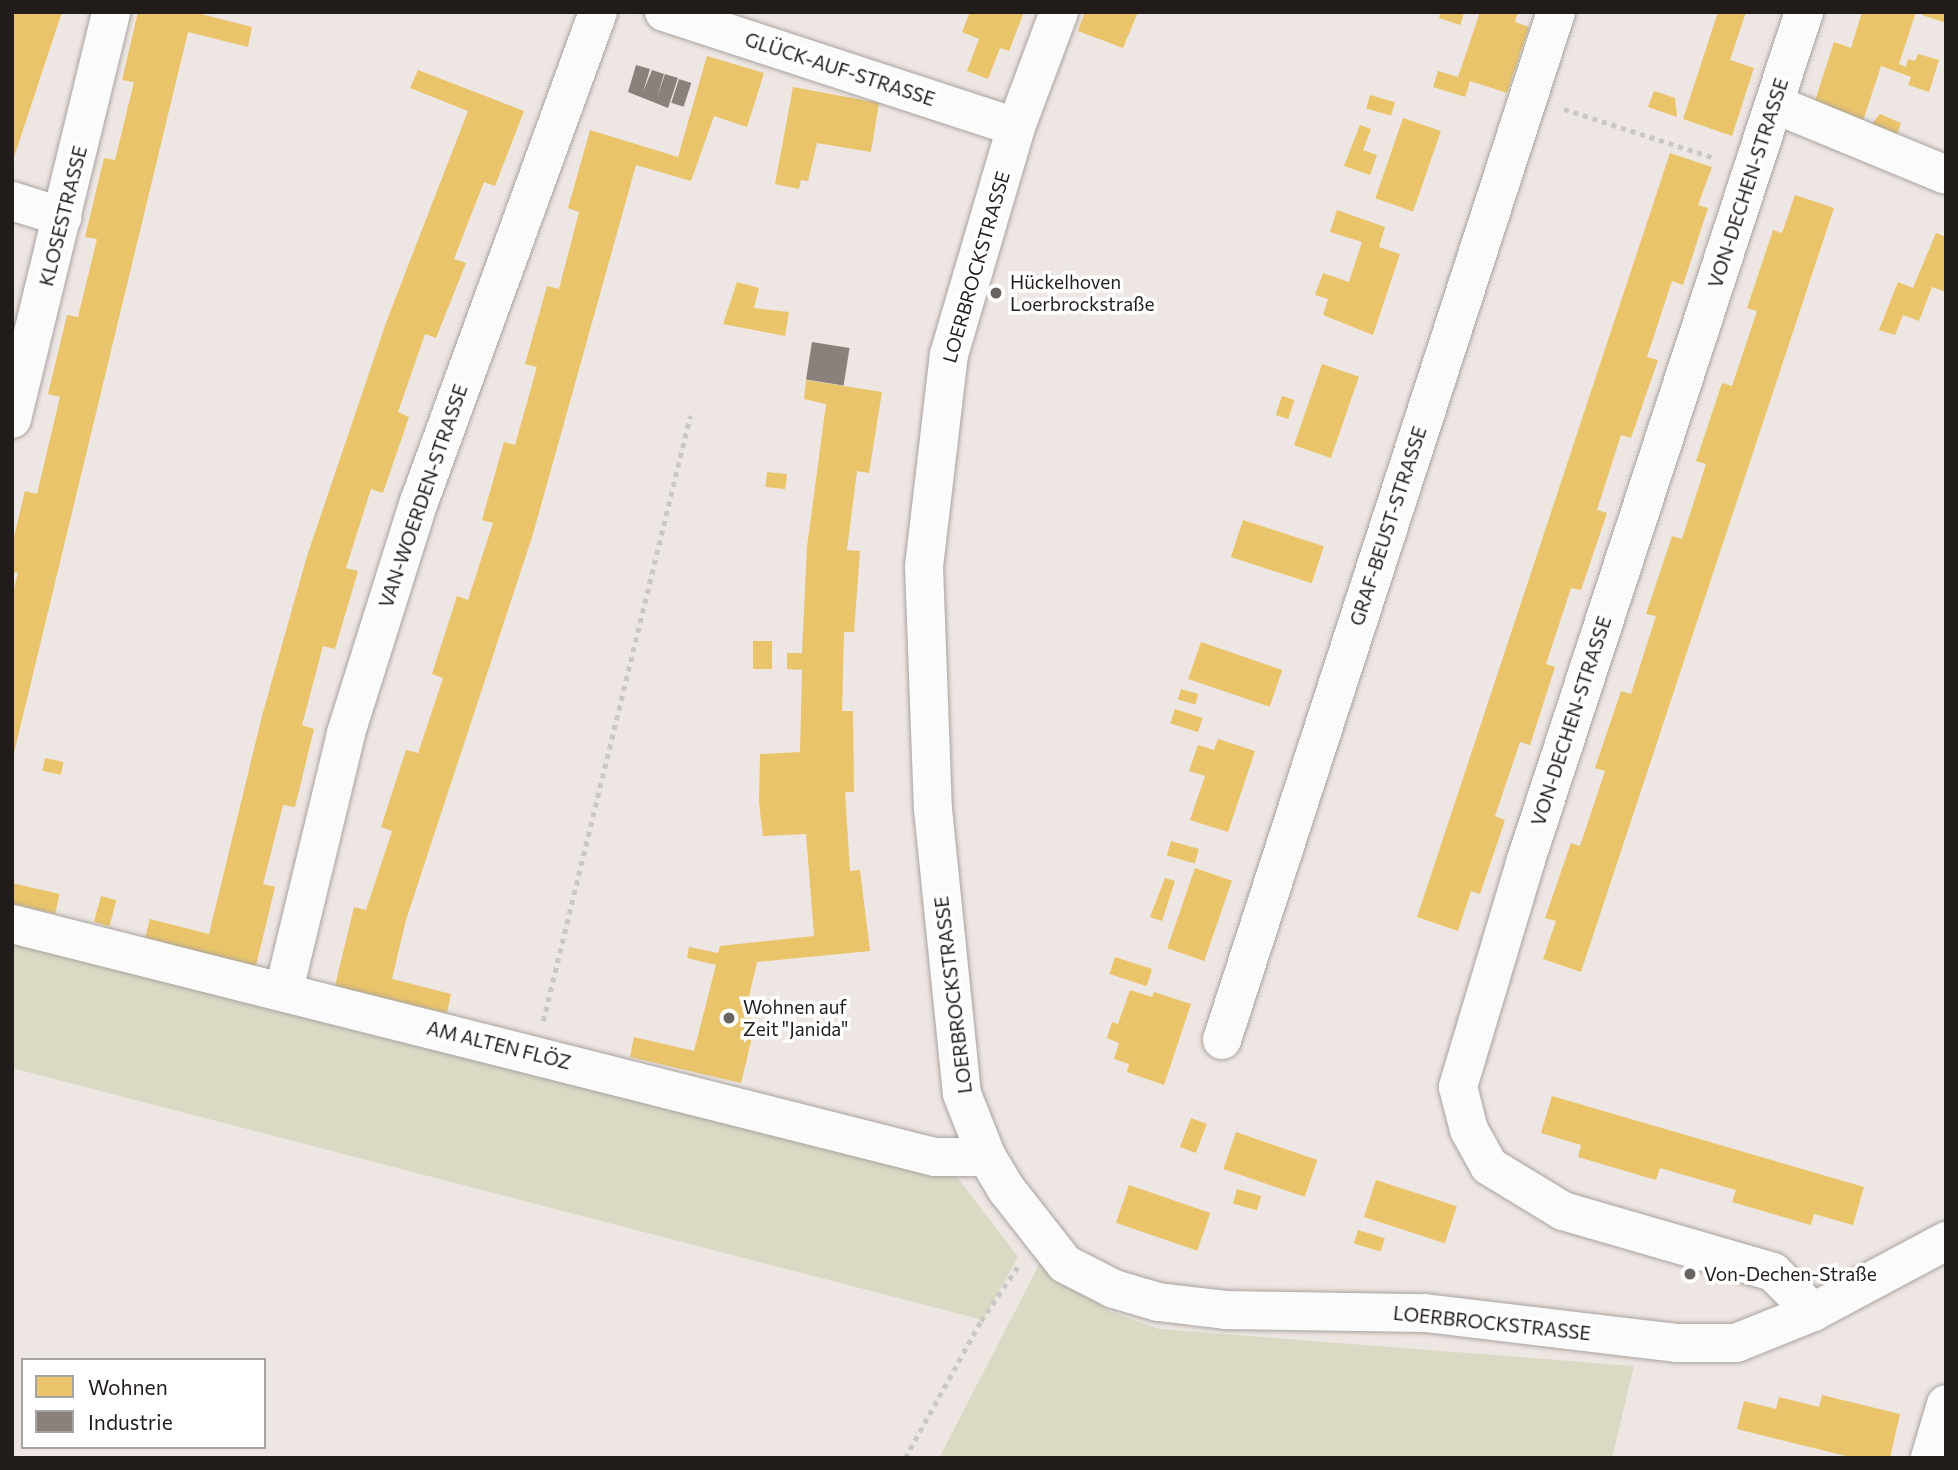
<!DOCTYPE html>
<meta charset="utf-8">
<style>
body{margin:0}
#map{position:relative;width:1958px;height:1470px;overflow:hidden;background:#eee6e2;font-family:Commissioner,sans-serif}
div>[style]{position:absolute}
.green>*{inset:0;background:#dad9c4}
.homes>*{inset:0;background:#e9c46a;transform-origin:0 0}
.industry>*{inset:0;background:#8a817c;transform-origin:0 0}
.path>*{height:4.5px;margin-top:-2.25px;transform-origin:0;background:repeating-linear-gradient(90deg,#cac8c6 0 5px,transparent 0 10px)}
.roads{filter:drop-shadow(0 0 2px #a8a3a0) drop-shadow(0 0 2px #a8a3a0)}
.minor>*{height:38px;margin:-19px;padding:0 19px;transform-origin:19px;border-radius:19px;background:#fcfbfb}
.dots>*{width:19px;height:19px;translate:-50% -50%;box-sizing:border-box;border:4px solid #fff;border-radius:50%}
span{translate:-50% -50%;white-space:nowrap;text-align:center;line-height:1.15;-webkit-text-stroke:7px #fff;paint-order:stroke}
.street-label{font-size:19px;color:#211c1a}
.poi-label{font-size:19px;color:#211c1a}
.left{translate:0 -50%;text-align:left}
.frame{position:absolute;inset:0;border:14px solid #211c1a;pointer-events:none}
.legend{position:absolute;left:21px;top:1358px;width:245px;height:91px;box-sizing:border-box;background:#fff;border:2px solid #a6a4a3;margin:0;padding:9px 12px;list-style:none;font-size:21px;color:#211c1a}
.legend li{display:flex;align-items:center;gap:14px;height:35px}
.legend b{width:35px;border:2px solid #a6a4a3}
</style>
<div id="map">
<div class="green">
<i style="clip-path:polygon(12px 937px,950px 1168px,1018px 1257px,983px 1320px,12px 1068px)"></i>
<i style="clip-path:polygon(1040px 1263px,1109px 1311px,1159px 1329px,1634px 1366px,1612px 1458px,939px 1458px)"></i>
</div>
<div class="homes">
<i style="clip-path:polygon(12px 12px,62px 12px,13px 160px,12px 160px)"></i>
<i style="clip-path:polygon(138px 12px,193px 12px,252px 27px,248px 47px,188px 32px,12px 761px,12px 596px,18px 573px,12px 572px,12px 545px,25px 491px,37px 494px,60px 397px,48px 394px,67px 315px,78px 317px,97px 239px,85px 237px,104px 158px,115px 160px,134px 82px,122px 80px)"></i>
<i style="clip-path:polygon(970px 12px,1024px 12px,1009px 51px,1000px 48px,988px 79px,967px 71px,979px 39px,962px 32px)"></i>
<i style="clip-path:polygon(1085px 12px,1138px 12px,1123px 48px,1078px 31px)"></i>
<i style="clip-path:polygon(1441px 12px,1473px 12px,1464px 13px,1460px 25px,1439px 18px)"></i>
<i style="clip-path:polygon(1480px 12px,1518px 12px,1515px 22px,1529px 27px,1507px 93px,1470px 81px,1465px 97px,1433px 87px,1438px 71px,1458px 77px)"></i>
<i style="clip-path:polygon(1718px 12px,1746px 12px,1730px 60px,1754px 68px,1732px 136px,1683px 119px)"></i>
<i style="clip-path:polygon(1862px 12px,1916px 12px,1899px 64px,1906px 67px,1908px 59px,1915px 61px,1918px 54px,1939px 60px,1929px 92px,1908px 85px,1911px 77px,1881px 66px,1862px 124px,1813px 107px,1834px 42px,1851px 48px)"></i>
<i style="clip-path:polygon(1923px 12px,1946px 12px,1946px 23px,1922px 15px)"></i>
<i style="clip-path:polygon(707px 56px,764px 73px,747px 127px,714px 116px,691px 181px,636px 165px,533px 534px,406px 920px,392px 979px,451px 994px,447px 1013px,335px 986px,354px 907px,366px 910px,392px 831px,381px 827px,406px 750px,418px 753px,443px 678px,432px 674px,457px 596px,468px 600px,493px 523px,482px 520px,504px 442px,515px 445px,537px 367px,525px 364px,547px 286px,559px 289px,579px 212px,568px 208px,590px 130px,678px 157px)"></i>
<i style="clip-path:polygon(418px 70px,524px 111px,495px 186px,484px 182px,469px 220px,454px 259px,466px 263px,436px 338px,425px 334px,398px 412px,409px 417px,383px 493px,371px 489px,346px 568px,358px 571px,335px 649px,323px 646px,302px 725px,314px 729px,295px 807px,283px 805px,263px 884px,275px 887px,256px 966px,145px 938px,150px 919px,209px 934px,262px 716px,307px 556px,387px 320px,468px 111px,410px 88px)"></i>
<i style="clip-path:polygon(793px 87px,879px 103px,871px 152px,817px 143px,808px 181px,801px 180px,799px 189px,775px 184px)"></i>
<i style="clip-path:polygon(1654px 91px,1675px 98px,1677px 117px,1648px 107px)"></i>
<i style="left:1370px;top:95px;width:26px;height:14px;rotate:16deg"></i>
<i style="clip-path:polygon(1880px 114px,1901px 123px,1896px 137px,1869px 127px)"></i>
<i style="left:1403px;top:118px;width:40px;height:85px;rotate:19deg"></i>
<i style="clip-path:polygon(1360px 125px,1371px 129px,1363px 150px,1377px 155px,1370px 175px,1344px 166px)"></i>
<i style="clip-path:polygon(1670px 153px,1712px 167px,1698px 205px,1708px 208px,1683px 285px,1672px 281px,1647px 357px,1658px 360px,1631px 438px,1621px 435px,1597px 510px,1607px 513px,1581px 590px,1571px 588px,1546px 664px,1555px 667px,1530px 745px,1520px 742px,1495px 816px,1505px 820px,1480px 894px,1471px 891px,1458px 931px,1417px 917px)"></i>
<i style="clip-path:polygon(1795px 195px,1834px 208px,1581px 972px,1543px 959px,1556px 921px,1545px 918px,1571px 843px,1580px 846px,1605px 771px,1595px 768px,1621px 691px,1631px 694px,1656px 616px,1646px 614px,1672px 536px,1682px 539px,1706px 464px,1696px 461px,1722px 383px,1732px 386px,1757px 311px,1747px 308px,1773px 230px,1782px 233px)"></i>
<i style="clip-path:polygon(1337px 210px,1385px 227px,1379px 247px,1400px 254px,1373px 335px,1323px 315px,1328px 299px,1315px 295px,1323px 273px,1349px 282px,1362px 242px,1330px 232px)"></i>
<i style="clip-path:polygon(1936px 233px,1946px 237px,1946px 292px,1932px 287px,1919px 321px,1903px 315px,1895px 335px,1879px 330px,1898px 282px,1913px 288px)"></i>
<i style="clip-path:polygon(737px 282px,759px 288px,754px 308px,789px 312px,785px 336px,723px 324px)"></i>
<i style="left:1322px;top:364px;width:39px;height:86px;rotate:19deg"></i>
<i style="clip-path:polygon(806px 380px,882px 392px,869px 473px,857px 471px,852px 510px,847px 550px,860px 551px,854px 632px,844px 632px,842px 711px,853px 711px,854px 792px,845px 792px,850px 871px,860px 870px,870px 951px,757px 962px,748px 1001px,760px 1004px,741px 1083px,630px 1057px,634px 1037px,694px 1051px,716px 965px,687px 958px,689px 947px,718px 953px,720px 946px,814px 936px,806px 834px,763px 836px,759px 803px,760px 754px,800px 752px,802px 670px,787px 669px,787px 653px,802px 653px,807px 547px,826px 404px,804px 399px)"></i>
<i style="left:1282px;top:396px;width:13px;height:20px;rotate:18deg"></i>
<i style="left:767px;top:472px;width:20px;height:15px;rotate:6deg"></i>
<i style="left:1243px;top:520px;width:85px;height:39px;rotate:18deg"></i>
<i style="left:753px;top:641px;width:19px;height:28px"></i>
<i style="left:1201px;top:642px;width:86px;height:39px;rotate:19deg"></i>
<i style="left:1181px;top:689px;width:18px;height:11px;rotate:16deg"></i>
<i style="left:1175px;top:709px;width:29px;height:15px;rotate:18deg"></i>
<i style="clip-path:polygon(1218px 739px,1255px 751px,1228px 832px,1190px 820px,1205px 776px,1189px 771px,1198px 745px,1214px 750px)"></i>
<i style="left:45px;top:758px;width:19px;height:13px;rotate:12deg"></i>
<i style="left:1171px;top:841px;width:29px;height:15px;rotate:16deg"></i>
<i style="left:1195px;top:868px;width:39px;height:85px;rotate:19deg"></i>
<i style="clip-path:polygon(1165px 878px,1175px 881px,1162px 921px,1150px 917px)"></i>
<i style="left:12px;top:883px;width:49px;height:20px;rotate:13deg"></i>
<i style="left:101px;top:896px;width:16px;height:27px;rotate:15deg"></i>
<i style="left:1115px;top:957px;width:39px;height:18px;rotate:18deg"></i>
<i style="clip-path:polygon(1130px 990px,1152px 997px,1154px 992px,1191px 1004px,1164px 1085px,1127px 1072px,1129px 1064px,1114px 1059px,1119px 1043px,1107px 1038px,1112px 1022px,1118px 1024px)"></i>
<i style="clip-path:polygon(1552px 1096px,1864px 1187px,1853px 1225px,1814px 1214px,1811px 1225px,1732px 1202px,1736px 1190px,1660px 1168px,1656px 1180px,1578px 1157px,1581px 1145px,1541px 1133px)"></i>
<i style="left:1191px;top:1118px;width:17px;height:31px;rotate:21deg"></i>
<i style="left:1236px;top:1132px;width:86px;height:39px;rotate:19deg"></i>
<i style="left:1376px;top:1180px;width:85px;height:39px;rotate:18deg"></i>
<i style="left:1129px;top:1185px;width:86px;height:40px;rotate:19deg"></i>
<i style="left:1237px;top:1189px;width:25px;height:15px;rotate:16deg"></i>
<i style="left:1358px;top:1230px;width:28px;height:14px;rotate:17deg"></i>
<i style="clip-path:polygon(1822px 1395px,1900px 1414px,1890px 1458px,1854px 1458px,1737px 1429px,1744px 1401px,1776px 1409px,1779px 1397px,1819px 1407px)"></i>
</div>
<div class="industry">
<i style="clip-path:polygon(636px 65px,650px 69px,643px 92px,652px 70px,664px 74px,657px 97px,665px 74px,678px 78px,668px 108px,628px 92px)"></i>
<i style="left:679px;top:79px;width:13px;height:25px;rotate:18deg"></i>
<i style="left:812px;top:342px;width:38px;height:38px;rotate:9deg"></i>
</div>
<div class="path">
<i style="left:1564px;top:109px;width:159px;rotate:18deg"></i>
<i style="left:543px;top:1021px;width:623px;rotate:-76.34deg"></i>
<i style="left:905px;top:1458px;width:157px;rotate:-61deg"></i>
<i style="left:981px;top:1321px;width:68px;rotate:-55.8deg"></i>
</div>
<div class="roads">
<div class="minor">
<i style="left:664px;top:12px;width:370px;rotate:18.1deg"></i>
<i style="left:1059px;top:12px;width:123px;rotate:110.5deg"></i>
<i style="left:1016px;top:127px;width:237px;rotate:106.4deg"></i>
<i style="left:949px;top:354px;width:213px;rotate:96.7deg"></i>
<i style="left:924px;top:566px;width:243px;rotate:87.9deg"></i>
<i style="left:933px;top:809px;width:286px;rotate:84.2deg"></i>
<i style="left:962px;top:1094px;width:68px;rotate:68.4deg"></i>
<i style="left:987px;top:1157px;width:39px;rotate:59deg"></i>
<i style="left:1007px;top:1190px;width:94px;rotate:51.9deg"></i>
<i style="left:1065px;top:1264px;width:55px;rotate:27deg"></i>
<i style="left:1114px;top:1289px;width:46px;rotate:16.5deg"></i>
<i style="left:1158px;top:1302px;width:68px;rotate:6.7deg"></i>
<i style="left:1226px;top:1310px;width:199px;rotate:0.9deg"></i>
<i style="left:1425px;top:1313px;width:253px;rotate:6.8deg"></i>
<i style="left:1676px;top:1343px;width:60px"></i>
<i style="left:1736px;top:1343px;width:83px;rotate:-21.9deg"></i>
<i style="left:1813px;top:1312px;width:151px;rotate:-28.1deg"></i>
<i style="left:1804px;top:12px;width:892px;rotate:108.15deg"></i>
<i style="left:1526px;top:860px;width:237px;rotate:106.7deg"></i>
<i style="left:1458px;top:1087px;width:44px;rotate:75.7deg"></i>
<i style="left:1469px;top:1130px;width:41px;rotate:60.9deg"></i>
<i style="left:1489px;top:1166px;width:87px;rotate:31.3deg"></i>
<i style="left:1563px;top:1211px;width:219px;rotate:16.2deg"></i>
<i style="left:1773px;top:1272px;width:57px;rotate:45deg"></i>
<i style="left:1774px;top:104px;width:186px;rotate:22.4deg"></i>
<i style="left:12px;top:201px;width:53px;rotate:17.4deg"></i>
<i style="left:12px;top:419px;width:419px;rotate:-76.3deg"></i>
<i style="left:12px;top:924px;width:952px;rotate:14.17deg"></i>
<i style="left:935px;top:1157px;width:52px"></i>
<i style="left:284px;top:990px;width:264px;rotate:-76.4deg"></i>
<i style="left:346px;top:733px;width:242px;rotate:-72.5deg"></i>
<i style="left:419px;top:502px;width:522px;rotate:-69.93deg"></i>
<i style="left:1222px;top:1040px;width:1081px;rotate:-72deg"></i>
<i style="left:1930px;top:1458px;width:56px;rotate:-73.5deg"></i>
</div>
</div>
<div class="dots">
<i style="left:996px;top:293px;background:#696360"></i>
<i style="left:729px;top:1018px;background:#696360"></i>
<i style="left:1690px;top:1274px;background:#696360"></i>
</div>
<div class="street-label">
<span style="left:840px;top:69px;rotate:18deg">GLÜCK-AUF-STRASSE</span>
<span style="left:1748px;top:183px;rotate:-72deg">VON-DECHEN-STRASSE</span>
<span style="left:63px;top:216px;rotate:-76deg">KLOSESTRASSE</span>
<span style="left:976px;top:267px;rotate:-74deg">LOERBROCKSTRASSE</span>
<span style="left:423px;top:496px;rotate:-71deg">VAN-WOERDEN-STRASSE</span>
<span style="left:1388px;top:526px;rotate:-72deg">GRAF-BEUST-STRASSE</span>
<span style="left:1571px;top:721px;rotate:-72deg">VON-DECHEN-STRASSE</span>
<span style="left:953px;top:995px;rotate:-97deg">LOERBROCKSTRASSE</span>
<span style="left:499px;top:1045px;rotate:14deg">AM ALTEN FLÖZ</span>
<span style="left:1492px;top:1323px;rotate:6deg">LOERBROCKSTRASSE</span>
</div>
<div class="poi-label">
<span class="left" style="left:1010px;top:293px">Hückelhoven<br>Loerbrockstraße</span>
<span class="left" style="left:743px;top:1018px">Wohnen auf<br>Zeit "Janida"</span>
<span class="left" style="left:1704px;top:1274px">Von-Dechen-Straße</span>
</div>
<div class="frame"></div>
<ul class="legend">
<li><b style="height:19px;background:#e9c46a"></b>Wohnen</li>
<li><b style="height:19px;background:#8a817c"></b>Industrie</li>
</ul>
</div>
